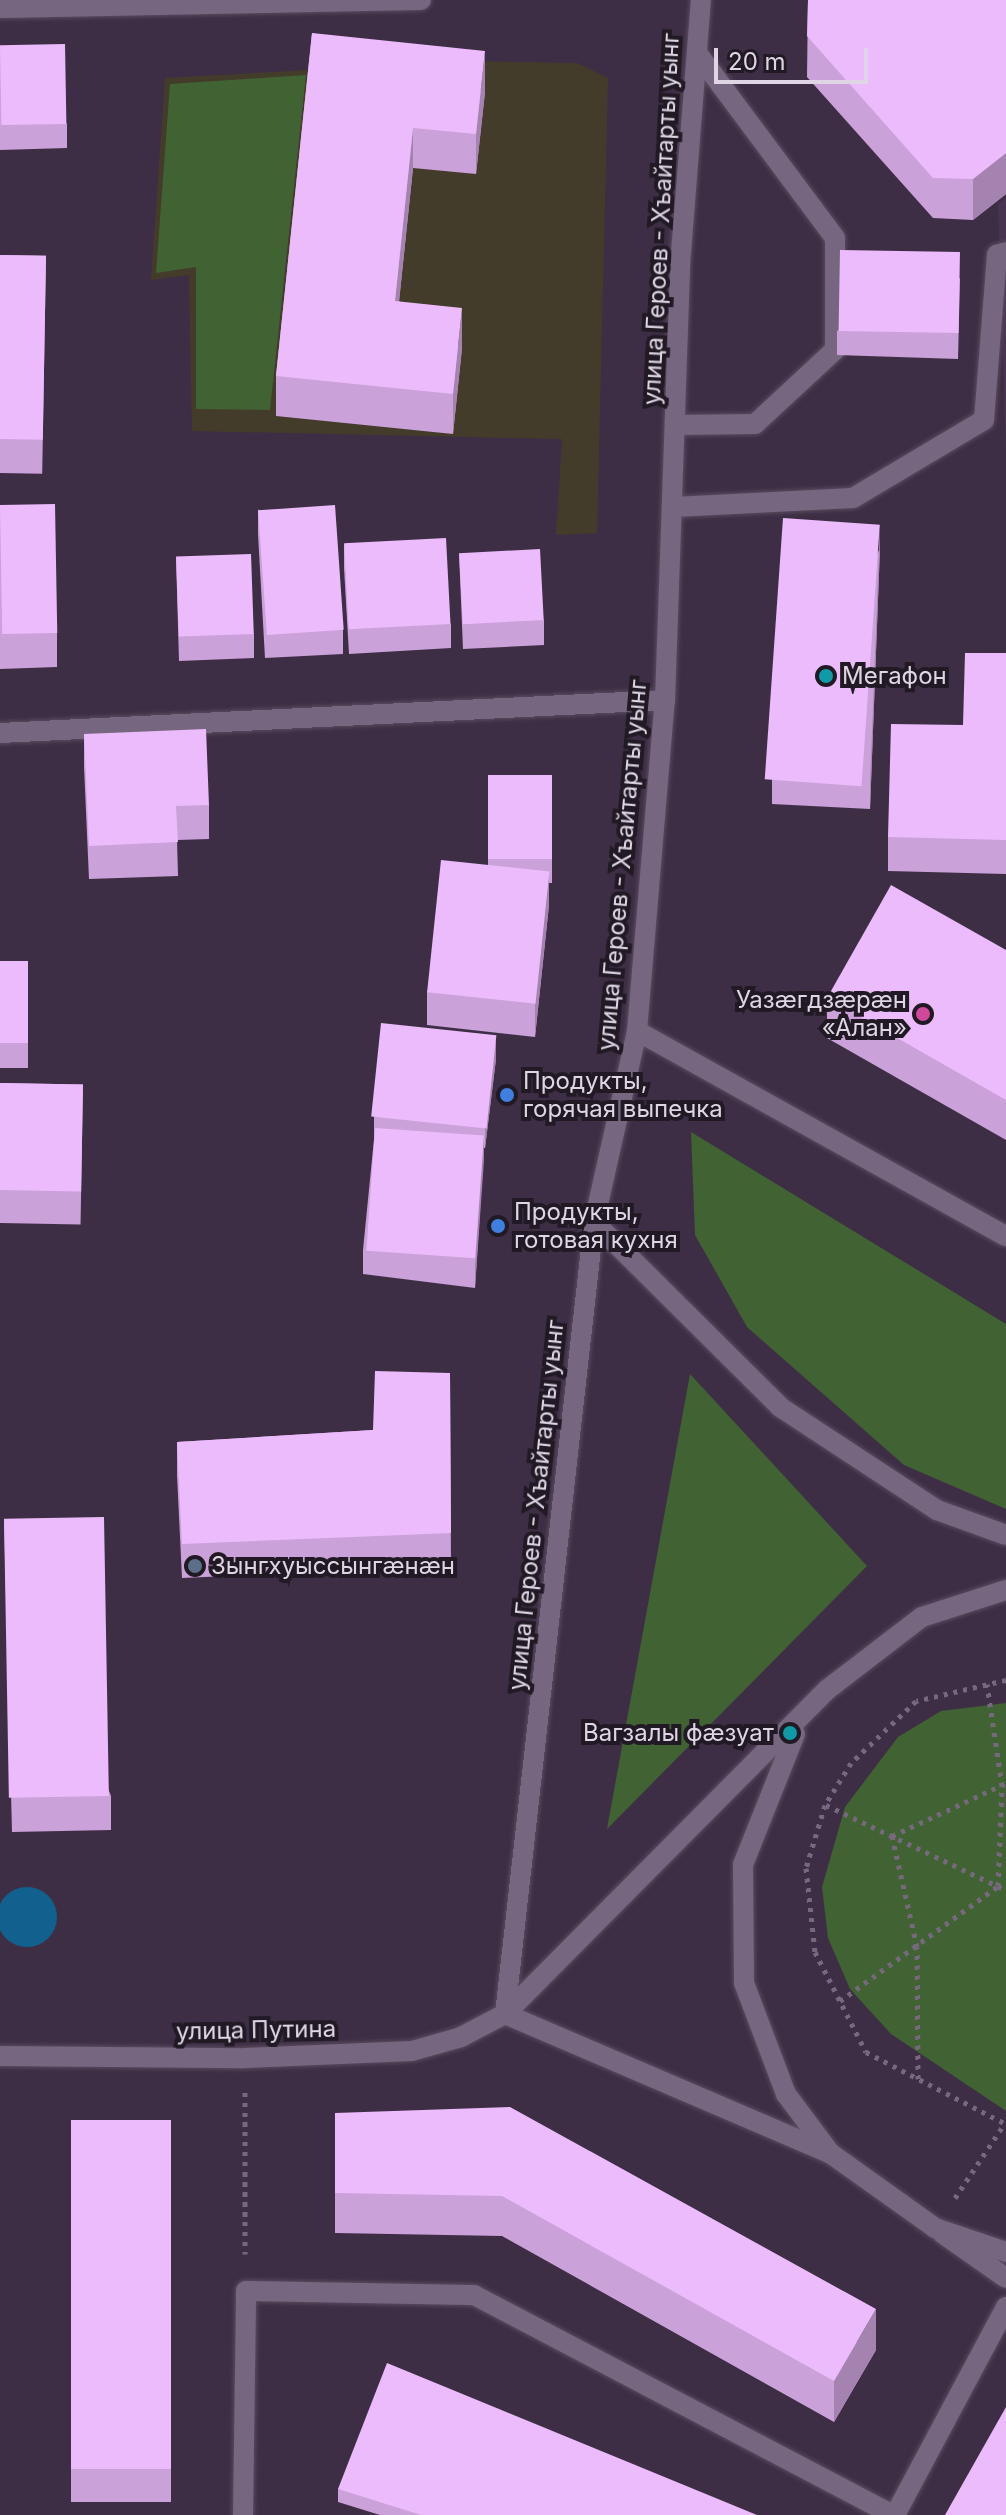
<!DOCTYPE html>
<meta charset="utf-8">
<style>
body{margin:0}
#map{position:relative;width:1006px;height:2515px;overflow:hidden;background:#3e2e45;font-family:Inter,sans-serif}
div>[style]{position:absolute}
.built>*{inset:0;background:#483451}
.education>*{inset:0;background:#443c2b}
.green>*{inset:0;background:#416233}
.water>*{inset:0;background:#12608e}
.round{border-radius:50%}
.path>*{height:5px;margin-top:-2.5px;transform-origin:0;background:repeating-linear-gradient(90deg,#77697d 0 4px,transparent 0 10px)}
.roads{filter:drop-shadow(0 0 2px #594b5f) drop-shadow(0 0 2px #594b5f)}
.service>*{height:20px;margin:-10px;padding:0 10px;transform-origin:10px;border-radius:10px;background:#776680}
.minor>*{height:20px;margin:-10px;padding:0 10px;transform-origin:10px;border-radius:10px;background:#776680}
.tertiary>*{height:20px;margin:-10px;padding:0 10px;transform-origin:10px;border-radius:10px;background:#776680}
.wall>*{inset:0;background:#cba1d9;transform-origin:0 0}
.shaded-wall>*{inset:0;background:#a583b0}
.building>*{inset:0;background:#ecbbfc;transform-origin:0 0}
.dots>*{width:22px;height:22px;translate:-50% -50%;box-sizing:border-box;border:4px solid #211a24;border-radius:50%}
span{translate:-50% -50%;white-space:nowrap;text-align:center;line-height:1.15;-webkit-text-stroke:8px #211a24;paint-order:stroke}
.street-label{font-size:24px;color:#dfd5e4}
.poi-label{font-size:24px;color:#dfd5e4}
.left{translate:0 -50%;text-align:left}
.right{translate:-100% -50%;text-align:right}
.scale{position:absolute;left:714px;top:48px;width:154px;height:36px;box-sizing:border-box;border:4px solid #dfd5e4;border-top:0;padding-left:10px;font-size:24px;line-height:28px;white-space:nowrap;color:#dfd5e4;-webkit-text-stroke:6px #211a24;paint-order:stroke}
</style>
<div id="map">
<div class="built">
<i style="clip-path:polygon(1006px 198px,1006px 451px,998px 204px)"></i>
</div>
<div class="education">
<i style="clip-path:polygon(472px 61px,577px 63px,608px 78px,597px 533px,556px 535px,562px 439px,192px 431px,189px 275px,151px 280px,165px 78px)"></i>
</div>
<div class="green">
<i style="clip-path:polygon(306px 75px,270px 410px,196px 409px,196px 267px,156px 273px,170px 84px)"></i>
<i style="clip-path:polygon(691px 1132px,1006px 1324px,1006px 1509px,904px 1465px,747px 1327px,695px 1235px)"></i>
<i style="clip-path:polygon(690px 1374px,867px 1566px,607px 1829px)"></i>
<i style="clip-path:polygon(1006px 1703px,1006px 2111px,891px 2034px,850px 1989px,828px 1938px,822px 1887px,845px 1807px,898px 1737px,941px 1711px)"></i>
</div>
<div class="water">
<i class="round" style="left:-3px;top:1887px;width:60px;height:60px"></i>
</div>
<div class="path">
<i style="left:1006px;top:1680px;width:92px;rotate:166.9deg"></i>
<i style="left:916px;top:1701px;width:90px;rotate:136.4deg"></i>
<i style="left:851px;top:1763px;width:49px;rotate:121.8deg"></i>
<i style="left:825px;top:1805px;width:66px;rotate:106.8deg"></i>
<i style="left:806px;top:1868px;width:84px;rotate:83.9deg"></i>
<i style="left:815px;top:1952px;width:112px;rotate:63deg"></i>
<i style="left:866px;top:2052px;width:157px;rotate:27.2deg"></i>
<i style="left:826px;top:1805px;width:199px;rotate:25.3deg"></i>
<i style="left:840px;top:2001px;width:195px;rotate:-36deg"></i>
<i style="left:998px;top:1886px;width:100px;rotate:-87.7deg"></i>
<i style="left:1002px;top:1786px;width:103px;rotate:-98.4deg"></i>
<i style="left:918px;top:2079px;width:132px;rotate:-90.4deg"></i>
<i style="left:917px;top:1947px;width:114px;rotate:-102.7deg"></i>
<i style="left:892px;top:1836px;width:126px;rotate:-24.9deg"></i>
<i style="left:245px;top:2092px;width:162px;rotate:90deg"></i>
<i style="left:955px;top:2198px;width:90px;rotate:-56.3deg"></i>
</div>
<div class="roads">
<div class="service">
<i style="left:675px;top:425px;width:80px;rotate:-0.7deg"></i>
<i style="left:755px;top:424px;width:109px;rotate:-42.8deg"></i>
<i style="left:835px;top:350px;width:112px;rotate:-90deg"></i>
<i style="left:835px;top:238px;width:231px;rotate:-126.7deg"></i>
<i style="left:674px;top:507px;width:179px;rotate:-2.9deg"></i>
<i style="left:853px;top:498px;width:152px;rotate:-30.8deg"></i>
<i style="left:984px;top:420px;width:166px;rotate:-85.5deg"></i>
<i style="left:997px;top:255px;width:9px;rotate:-18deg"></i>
<i style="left:637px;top:1031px;width:422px;rotate:29.1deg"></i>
<i style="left:243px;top:2515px;width:224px;rotate:-89.2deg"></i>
<i style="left:246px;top:2291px;width:228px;rotate:1deg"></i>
<i style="left:474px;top:2295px;width:473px;rotate:27.7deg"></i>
<i style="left:895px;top:2515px;width:236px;rotate:-61.9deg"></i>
</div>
<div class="minor">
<i style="left:0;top:8px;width:421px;rotate:-1.1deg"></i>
<i style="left:0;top:733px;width:666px;rotate:-2.84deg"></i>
<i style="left:942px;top:2233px;width:78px;rotate:35.1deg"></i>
</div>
<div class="tertiary">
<i style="left:594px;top:1222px;width:262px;rotate:44.8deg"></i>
<i style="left:780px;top:1407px;width:188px;rotate:33.3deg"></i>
<i style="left:937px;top:1510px;width:73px;rotate:19.9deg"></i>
<i style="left:795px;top:1734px;width:141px;rotate:111.7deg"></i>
<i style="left:743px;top:1865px;width:118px;rotate:89.5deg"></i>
<i style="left:744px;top:1983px;width:119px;rotate:69.3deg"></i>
<i style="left:786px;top:2094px;width:74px;rotate:53.3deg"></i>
<i style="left:505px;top:2014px;width:797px;rotate:-83.59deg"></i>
<i style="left:594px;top:1222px;width:196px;rotate:-77.3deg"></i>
<i style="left:637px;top:1031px;width:332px;rotate:-85.2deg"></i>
<i style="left:665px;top:700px;width:447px;rotate:-88deg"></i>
<i style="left:681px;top:253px;width:254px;rotate:-85.5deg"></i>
<i style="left:505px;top:2014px;width:353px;rotate:23.2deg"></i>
<i style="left:830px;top:2153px;width:129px;rotate:35.5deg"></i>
<i style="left:935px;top:2228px;width:75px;rotate:18.7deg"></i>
<i style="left:0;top:2056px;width:245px;rotate:0.5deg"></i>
<i style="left:245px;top:2058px;width:167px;rotate:-2.4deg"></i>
<i style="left:412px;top:2051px;width:51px;rotate:-15.9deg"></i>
<i style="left:461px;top:2037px;width:50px;rotate:-27.6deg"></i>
<i style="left:505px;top:2014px;width:458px;rotate:-45.2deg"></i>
<i style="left:828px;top:1689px;width:118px;rotate:-37.5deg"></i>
<i style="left:922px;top:1617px;width:88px;rotate:-17.8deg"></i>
</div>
</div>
<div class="wall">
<i style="clip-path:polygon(808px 0,1006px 0,1006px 194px,973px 220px,933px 218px,807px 77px)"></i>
<i style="clip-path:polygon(312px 33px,485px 92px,476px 174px,413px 168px,399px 301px,462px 348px,453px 434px,276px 416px,276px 376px)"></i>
<i style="clip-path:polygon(0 46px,67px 124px,67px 148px,0 150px)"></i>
<i style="left:0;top:255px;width:46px;height:218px;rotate:1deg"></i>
<i style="clip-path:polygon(960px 278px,958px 359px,837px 355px,837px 331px)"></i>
<i style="clip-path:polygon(0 505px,57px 633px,57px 667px,0 669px)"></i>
<i style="clip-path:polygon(258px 509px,343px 630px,343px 654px,265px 658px,258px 534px)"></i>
<i style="clip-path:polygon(344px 544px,451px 624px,451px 648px,349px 654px,344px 568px)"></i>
<i style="clip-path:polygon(880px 548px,870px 809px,772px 804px,772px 780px)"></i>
<i style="clip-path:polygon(459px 553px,544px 620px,544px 645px,463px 649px)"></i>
<i style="clip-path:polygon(176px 557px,254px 634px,254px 658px,179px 661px)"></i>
<i style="clip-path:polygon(1006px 653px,1006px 874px,888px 871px,888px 837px,963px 725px)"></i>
<i style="clip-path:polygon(84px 734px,209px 805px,209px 839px,177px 840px,178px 876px,89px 879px,84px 767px)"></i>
<i style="clip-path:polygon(552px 775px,552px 883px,549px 883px,549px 905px,535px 1037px,427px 1025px,427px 992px,488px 865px,488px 776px)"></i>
<i style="clip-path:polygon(1006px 950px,1006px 1140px,827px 1038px,827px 998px)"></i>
<i style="left:0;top:961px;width:28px;height:107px"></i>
<i style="clip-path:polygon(496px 1059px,485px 1148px,484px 1148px,475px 1288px,363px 1274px,363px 1250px,374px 1139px,374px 1117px)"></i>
<i style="left:0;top:1083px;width:83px;height:140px;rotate:1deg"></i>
<i style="clip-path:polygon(450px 1373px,451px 1566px,182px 1578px,177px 1475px,177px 1442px,373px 1430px)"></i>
<i style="clip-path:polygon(4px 1519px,111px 1796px,111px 1830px,12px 1832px)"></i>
<i style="clip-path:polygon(335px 2113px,876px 2350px,834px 2422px,502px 2236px,335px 2233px)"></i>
<i style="left:71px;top:2120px;width:100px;height:382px"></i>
<i style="clip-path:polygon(338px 2489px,757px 2515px,380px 2515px,338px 2502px)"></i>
</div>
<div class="shaded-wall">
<i style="clip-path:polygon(485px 51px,485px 92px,476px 174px,476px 134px)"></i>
<i style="clip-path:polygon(413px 128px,413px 168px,395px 341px,395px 301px)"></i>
<i style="clip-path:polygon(1006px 153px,1006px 194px,973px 220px,973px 179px)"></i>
<i style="clip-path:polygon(462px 308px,462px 348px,453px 434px,453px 394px)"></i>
<i style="clip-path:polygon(880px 524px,880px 548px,870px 809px,870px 785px)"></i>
<i style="clip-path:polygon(549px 872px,549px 905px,535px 1037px,535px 1004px)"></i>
<i style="clip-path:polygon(496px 1035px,496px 1059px,485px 1148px,485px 1124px)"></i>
<i style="clip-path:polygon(484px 1136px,484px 1160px,475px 1288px,475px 1264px)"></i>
<i style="clip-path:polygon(876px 2309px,876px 2350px,834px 2422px,834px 2381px)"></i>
</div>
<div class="building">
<i style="clip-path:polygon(808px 0,1006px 0,1006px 153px,973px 179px,933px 178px,807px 36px)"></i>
<i style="clip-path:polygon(312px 33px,485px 51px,476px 134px,413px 128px,395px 301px,462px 308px,453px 394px,276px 376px)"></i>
<i style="left:65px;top:44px;width:80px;height:65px;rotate:89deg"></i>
<i style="left:840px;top:250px;width:120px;height:81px;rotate:1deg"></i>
<i style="left:0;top:255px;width:46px;height:184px;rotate:1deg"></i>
<i style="left:55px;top:504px;width:129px;height:55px;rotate:89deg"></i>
<i style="left:335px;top:505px;width:125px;height:77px;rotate:86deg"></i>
<i style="left:783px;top:518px;width:97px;height:262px;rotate:4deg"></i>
<i style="left:446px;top:538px;width:86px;height:102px;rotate:87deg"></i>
<i style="left:540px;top:549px;width:71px;height:81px;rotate:87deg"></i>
<i style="left:251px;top:554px;width:80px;height:75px;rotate:88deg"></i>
<i style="clip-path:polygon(965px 653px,1006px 653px,1006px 840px,888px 837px,891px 724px,963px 725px)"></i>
<i style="clip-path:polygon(206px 729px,209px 805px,176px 806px,178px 842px,89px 846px,84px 734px)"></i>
<i style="left:552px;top:775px;width:84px;height:64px;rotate:90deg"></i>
<i style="left:441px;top:860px;width:109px;height:133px;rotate:6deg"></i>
<i style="clip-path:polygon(891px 885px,1006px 950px,1006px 1100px,827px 998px)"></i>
<i style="left:0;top:961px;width:28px;height:82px"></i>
<i style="left:381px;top:1023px;width:116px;height:94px;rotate:6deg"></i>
<i style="left:0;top:1083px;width:83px;height:107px;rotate:1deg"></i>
<i style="left:375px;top:1128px;width:109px;height:123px;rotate:4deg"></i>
<i style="clip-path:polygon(375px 1371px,450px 1373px,451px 1533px,182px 1544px,177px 1442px,373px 1430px)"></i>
<i style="left:104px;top:1517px;width:279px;height:100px;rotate:89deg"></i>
<i style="clip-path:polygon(510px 2107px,876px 2309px,834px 2381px,502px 2196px,335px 2193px,335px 2113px)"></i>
<i style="left:71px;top:2120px;width:100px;height:349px"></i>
<i style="clip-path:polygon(387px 2363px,757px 2515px,421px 2515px,338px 2489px)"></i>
<i style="clip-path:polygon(1006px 2407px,1006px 2515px,945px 2515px)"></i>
</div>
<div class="dots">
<i style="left:826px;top:676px;background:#0f9aa8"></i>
<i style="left:923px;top:1014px;background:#d1479c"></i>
<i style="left:507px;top:1095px;background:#3f7fe0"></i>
<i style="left:498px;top:1226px;background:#3f7fe0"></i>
<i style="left:195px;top:1566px;background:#5c6f8a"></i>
<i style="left:790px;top:1733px;background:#0f9aa8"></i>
</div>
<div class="street-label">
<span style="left:661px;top:219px;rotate:-87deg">улица Героев - Хъайтарты уынг</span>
<span style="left:622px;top:865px;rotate:-85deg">улица Героев - Хъайтарты уынг</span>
<span style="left:536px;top:1505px;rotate:-84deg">улица Героев - Хъайтарты уынг</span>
<span style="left:256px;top:2030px;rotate:-1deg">улица Путина</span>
</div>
<div class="poi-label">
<span class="left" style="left:842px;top:676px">Мегафон</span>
<span class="right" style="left:907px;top:1014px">Уазæгдзæрæн<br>«Алан»</span>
<span class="left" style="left:523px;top:1095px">Продукты,<br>горячая выпечка</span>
<span class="left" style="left:514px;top:1226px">Продукты,<br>готовая кухня</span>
<span class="left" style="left:211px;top:1566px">Зынгхуыссынгæнæн</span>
<span class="right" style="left:774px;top:1733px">Вагзалы фæзуат</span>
</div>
<div class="scale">20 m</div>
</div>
